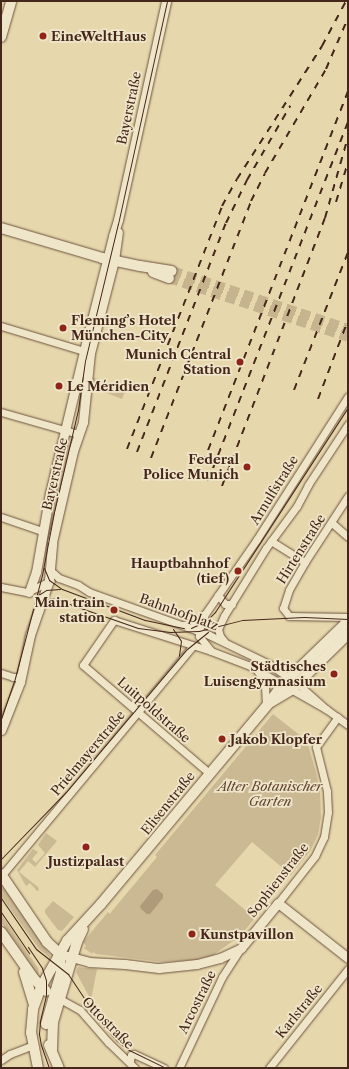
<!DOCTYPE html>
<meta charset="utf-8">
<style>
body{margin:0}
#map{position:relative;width:349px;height:1069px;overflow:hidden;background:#e6d7ac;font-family:"Libre Caslon Text",serif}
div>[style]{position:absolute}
.green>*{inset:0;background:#cbb993}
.water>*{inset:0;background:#af9b7a}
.secondary-tunnel>*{height:10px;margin-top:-5px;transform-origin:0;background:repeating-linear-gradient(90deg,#c6b48f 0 10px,transparent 0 15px)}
.roads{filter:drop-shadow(0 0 1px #6d523e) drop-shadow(0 0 1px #6d523e)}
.minor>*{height:7px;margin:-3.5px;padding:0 3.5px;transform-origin:3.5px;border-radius:3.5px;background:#efe5c9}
.tertiary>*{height:9px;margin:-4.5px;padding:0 4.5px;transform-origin:4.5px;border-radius:4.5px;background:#efe5c9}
.secondary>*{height:10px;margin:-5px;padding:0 5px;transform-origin:5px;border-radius:5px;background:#efe5c9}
.tram>*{height:1px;margin:-0.5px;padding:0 0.5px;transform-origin:0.5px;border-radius:0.5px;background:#45261a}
.rail>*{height:2px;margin-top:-1px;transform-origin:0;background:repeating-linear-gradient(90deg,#45261a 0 7px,transparent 0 14px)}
.dots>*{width:11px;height:11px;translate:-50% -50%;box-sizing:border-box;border:2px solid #efe5c9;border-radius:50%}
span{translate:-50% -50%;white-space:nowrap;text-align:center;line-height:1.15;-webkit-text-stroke:3.5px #efe5c9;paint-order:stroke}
.poi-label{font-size:13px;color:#45261a;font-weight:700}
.left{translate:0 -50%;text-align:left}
.right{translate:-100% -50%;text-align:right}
.street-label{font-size:13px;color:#45261a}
.park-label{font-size:13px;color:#604332;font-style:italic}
.frame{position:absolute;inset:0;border:2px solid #45261a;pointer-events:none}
</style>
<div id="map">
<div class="green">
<i style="clip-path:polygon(93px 378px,99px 379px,102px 387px,107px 389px,113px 389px,120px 385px,127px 387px,122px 399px,94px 388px)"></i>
<i style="clip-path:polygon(273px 714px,307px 741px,316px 772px,320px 791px,321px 817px,318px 835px,310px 851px,291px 875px,252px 842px,215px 885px,255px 918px,240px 936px,212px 956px,195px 960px,162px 962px,96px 954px,93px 952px,92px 954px,84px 948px,86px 946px,83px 942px,108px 912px,110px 914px,112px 911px,157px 857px,155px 855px)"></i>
<i style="clip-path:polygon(46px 833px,57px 841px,35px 867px,28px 861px,19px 872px,38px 887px,39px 890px,37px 891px,30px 883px,26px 886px,17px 870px,33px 849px,38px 852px,32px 859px,36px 863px,45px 853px,38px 845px)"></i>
<i style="clip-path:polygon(3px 887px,50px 955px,50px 958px,39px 949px,1px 896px,1px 890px)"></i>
<i style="clip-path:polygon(53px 901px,74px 917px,62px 931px,58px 930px,45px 913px,45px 910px)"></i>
<i style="clip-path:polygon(1px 914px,38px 968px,39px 974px,38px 975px,1px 922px)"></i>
<i style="clip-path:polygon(78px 967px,97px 969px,91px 1000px,76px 972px)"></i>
</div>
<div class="water">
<i style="clip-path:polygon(157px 889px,163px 894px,163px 898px,150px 914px,147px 914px,141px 909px,140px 906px,153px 890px)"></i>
</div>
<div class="secondary-tunnel">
<i style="left:172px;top:271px;width:185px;rotate:18.2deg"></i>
<i style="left:169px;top:278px;width:188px;rotate:18.2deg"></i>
</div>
<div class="roads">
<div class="minor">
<i style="left:1px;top:326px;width:87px;rotate:16.8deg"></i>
<i style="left:1px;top:412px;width:80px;rotate:15.9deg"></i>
<i style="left:348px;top:496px;width:79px;rotate:123.1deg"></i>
<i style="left:305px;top:562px;width:32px;rotate:120deg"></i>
<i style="left:289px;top:590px;width:19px;rotate:108deg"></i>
<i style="left:283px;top:608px;width:10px;rotate:53deg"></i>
<i style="left:289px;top:616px;width:59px;rotate:1deg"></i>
<i style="left:1px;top:517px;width:43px;rotate:18.9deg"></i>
<i style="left:332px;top:523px;width:21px;rotate:41deg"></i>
<i style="left:271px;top:541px;width:40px;rotate:32deg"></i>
<i style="left:50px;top:570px;width:12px;rotate:42deg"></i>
<i style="left:59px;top:578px;width:20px;rotate:20deg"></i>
<i style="left:78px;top:585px;width:13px;rotate:32deg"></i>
<i style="left:89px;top:592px;width:127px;rotate:19.7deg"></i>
<i style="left:209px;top:635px;width:67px;rotate:25.8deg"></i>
<i style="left:269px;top:664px;width:35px;rotate:35deg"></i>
<i style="left:298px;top:684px;width:38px;rotate:42deg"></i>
<i style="left:326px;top:709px;width:27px;rotate:36deg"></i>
<i style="left:1px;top:587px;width:26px;rotate:11deg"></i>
<i style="left:27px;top:592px;width:26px;rotate:-25deg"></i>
<i style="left:218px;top:595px;width:11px;rotate:52deg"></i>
<i style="left:225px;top:604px;width:7px"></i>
<i style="left:204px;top:617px;width:14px;rotate:111deg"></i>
<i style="left:199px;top:630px;width:6px;rotate:90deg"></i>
<i style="left:199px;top:636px;width:19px;rotate:51deg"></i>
<i style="left:183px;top:625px;width:12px;rotate:-9deg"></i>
<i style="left:195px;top:623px;width:13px;rotate:-42deg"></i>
<i style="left:205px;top:614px;width:91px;rotate:-55.3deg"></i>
<i style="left:257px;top:539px;width:169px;rotate:-57.5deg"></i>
<i style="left:224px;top:641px;width:6px;rotate:-129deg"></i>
<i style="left:220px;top:636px;width:7px;rotate:-106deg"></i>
<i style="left:218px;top:629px;width:14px;rotate:-65deg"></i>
<i style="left:224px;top:616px;width:80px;rotate:-58.3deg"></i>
<i style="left:266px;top:548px;width:52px;rotate:-53.6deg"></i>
<i style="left:297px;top:506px;width:24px;rotate:-62deg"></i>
<i style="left:308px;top:485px;width:73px;rotate:-56.7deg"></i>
<i style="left:258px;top:672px;width:8px;rotate:50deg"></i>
<i style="left:263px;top:678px;width:8px;rotate:76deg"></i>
<i style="left:265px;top:686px;width:21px;rotate:87deg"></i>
<i style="left:1px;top:673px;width:13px;rotate:18deg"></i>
<i style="left:13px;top:677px;width:8px"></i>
<i style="left:209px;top:773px;width:166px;rotate:-139.4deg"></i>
<i style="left:83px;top:665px;width:55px;rotate:-55.4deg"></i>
<i style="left:114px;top:620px;width:102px;rotate:17.7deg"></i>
<i style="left:211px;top:651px;width:42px;rotate:21deg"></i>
<i style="left:250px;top:666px;width:87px;rotate:29.5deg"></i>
<i style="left:2px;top:875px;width:298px;rotate:-50.2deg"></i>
<i style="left:278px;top:903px;width:60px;rotate:-51.8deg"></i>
<i style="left:315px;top:856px;width:21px;rotate:-65deg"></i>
<i style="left:324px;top:837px;width:25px;rotate:-81deg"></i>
<i style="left:328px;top:812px;width:21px;rotate:-93deg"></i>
<i style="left:327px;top:791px;width:45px;rotate:-104deg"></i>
<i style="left:316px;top:747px;width:37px;rotate:-54deg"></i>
<i style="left:60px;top:999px;width:23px;rotate:29deg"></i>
<i style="left:80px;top:1010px;width:43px;rotate:48.8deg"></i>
<i style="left:108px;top:1042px;width:37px;rotate:44deg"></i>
<i style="left:1px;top:1060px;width:11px;rotate:-34deg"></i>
<i style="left:10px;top:1054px;width:25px;rotate:-21deg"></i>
<i style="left:130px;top:1061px;width:6px;rotate:-81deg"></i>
<i style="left:131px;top:1055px;width:3px;rotate:-18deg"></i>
<i style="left:134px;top:1054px;width:33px;rotate:25deg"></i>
<i style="left:179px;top:1068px;width:101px;rotate:-64.7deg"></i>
<i style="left:222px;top:977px;width:35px;rotate:-57deg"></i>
<i style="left:269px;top:1068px;width:127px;rotate:-51.4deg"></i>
</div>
<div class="tertiary">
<i style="left:29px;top:592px;width:21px;rotate:-71deg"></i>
<i style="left:36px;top:572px;width:80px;rotate:-80deg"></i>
<i style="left:50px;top:493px;width:146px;rotate:-76.5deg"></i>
<i style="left:84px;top:351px;width:119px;rotate:-75.8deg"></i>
<i style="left:113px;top:236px;width:17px;rotate:-73deg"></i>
<i style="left:118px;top:220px;width:224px;rotate:-77.6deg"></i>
<i style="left:1px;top:730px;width:52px;rotate:-68.4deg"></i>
<i style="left:20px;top:682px;width:48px;rotate:-78deg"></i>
<i style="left:30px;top:635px;width:58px;rotate:-70.9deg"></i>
<i style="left:49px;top:580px;width:38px;rotate:-85deg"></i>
<i style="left:52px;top:542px;width:93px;rotate:-77deg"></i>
<i style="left:73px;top:451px;width:31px;rotate:-71deg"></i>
<i style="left:83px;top:422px;width:69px;rotate:-84.2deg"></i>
<i style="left:90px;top:353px;width:96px;rotate:-75.5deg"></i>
<i style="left:114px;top:260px;width:28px;rotate:-82deg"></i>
<i style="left:60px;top:954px;width:30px;rotate:15deg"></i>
<i style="left:89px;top:962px;width:36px;rotate:3deg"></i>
<i style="left:125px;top:964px;width:34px;rotate:7deg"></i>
<i style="left:159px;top:968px;width:38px;rotate:-6deg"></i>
<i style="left:197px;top:964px;width:24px;rotate:-15deg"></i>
<i style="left:220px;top:958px;width:23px;rotate:-25deg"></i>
<i style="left:241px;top:948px;width:58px;rotate:-50.6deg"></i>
<i style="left:278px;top:903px;width:89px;rotate:38.2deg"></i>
</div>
<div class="secondary">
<i style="left:1px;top:37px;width:37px;rotate:-74deg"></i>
<i style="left:1px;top:228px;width:105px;rotate:16.5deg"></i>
<i style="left:102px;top:258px;width:39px;rotate:12deg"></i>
<i style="left:140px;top:266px;width:32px;rotate:9deg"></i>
<i style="left:153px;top:272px;width:17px;rotate:21deg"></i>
<i style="left:271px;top:702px;width:23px;rotate:-31deg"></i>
<i style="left:291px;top:690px;width:80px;rotate:-44.5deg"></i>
<i style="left:1px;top:874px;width:82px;rotate:55.9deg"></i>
<i style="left:47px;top:942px;width:18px;rotate:43deg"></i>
<i style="left:1px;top:932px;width:57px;rotate:54.9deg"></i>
<i style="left:34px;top:979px;width:17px;rotate:45deg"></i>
<i style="left:24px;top:972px;width:34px;rotate:73deg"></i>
<i style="left:46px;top:1024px;width:54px;rotate:-73.9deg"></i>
<i style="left:61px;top:972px;width:18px;rotate:-93deg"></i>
<i style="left:49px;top:1045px;width:25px;rotate:67deg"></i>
<i style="left:52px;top:1050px;width:28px;rotate:-88deg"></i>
<i style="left:53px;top:1022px;width:84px;rotate:-73.3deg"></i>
<i style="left:77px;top:942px;width:14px;rotate:-65deg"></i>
<i style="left:38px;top:1068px;width:36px;rotate:-101deg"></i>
<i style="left:31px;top:1033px;width:24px;rotate:-85deg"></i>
<i style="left:33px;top:1009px;width:23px;rotate:-70deg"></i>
<i style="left:41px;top:987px;width:53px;rotate:-60.5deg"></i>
<i style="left:67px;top:941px;width:50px;rotate:-47.4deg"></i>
<i style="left:101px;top:904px;width:262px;rotate:-50.1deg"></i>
<i style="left:269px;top:703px;width:22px;rotate:-54deg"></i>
<i style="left:282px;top:685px;width:92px;rotate:-44.1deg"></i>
</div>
</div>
<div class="tram">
<i style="left:44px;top:568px;width:13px;rotate:67deg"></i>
<i style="left:49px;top:580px;width:16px;rotate:35deg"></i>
<i style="left:62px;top:589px;width:89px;rotate:20.5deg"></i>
<i style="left:145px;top:620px;width:40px;rotate:12deg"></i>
<i style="left:35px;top:597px;width:13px;rotate:-32deg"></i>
<i style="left:46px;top:590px;width:14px;rotate:-4deg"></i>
<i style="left:35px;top:607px;width:9px;rotate:-54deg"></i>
<i style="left:40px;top:600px;width:12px;rotate:-9deg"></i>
<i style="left:52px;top:598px;width:91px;rotate:19.2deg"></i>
<i style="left:138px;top:628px;width:32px;rotate:7deg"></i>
<i style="left:170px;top:632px;width:29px;rotate:-2deg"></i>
<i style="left:199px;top:631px;width:44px;rotate:-14.3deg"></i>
<i style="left:242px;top:620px;width:62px;rotate:-2.8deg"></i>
<i style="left:304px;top:617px;width:44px;rotate:2.6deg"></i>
<i style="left:191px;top:628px;width:17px;rotate:-25deg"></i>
<i style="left:206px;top:621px;width:13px;rotate:-45deg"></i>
<i style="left:215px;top:612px;width:244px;rotate:-57deg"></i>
<i style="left:173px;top:629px;width:14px;rotate:56deg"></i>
<i style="left:181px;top:641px;width:15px;rotate:98deg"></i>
<i style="left:1px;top:719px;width:43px;rotate:-71.1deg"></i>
<i style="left:15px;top:678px;width:106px;rotate:-75.3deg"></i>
<i style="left:42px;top:575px;width:64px;rotate:-79.2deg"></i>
<i style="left:54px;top:512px;width:105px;rotate:-76.8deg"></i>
<i style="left:78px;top:410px;width:49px;rotate:-81.9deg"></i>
<i style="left:85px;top:361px;width:141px;rotate:-76.5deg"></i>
<i style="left:118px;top:224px;width:228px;rotate:-77.6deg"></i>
<i style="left:1px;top:859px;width:93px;rotate:-45.9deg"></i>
<i style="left:66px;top:792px;width:187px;rotate:-49.8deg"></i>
<i style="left:187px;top:649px;width:27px;rotate:-39deg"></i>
<i style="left:1px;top:898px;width:62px;rotate:55.5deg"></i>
<i style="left:36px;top:949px;width:41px;rotate:38deg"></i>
<i style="left:68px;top:974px;width:58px;rotate:56.3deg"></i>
<i style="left:100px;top:1022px;width:24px;rotate:48deg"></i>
<i style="left:116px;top:1040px;width:14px;rotate:39deg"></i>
<i style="left:127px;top:1049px;width:43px;rotate:26deg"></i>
<i style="left:1px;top:912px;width:50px;rotate:55.7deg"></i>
<i style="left:28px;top:947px;width:25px;rotate:56deg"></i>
<i style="left:42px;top:968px;width:13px;rotate:72deg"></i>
<i style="left:46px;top:980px;width:15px;rotate:90deg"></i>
<i style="left:46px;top:995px;width:28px;rotate:103deg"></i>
<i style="left:40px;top:1022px;width:12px;rotate:95deg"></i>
<i style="left:39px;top:1034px;width:11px;rotate:80deg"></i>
<i style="left:41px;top:1045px;width:24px;rotate:71deg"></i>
</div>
<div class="rail">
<i style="left:336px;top:202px;width:42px;rotate:-73.3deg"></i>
<i style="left:294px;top:390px;width:148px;rotate:-68.6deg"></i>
<i style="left:318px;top:399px;width:85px;rotate:-69.2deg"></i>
<i style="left:127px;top:449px;width:261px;rotate:-68.6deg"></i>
<i style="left:222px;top:206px;width:31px;rotate:-61deg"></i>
<i style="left:237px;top:179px;width:158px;rotate:-57.4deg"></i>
<i style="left:322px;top:46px;width:51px;rotate:-61.9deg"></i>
<i style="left:137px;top:452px;width:246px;rotate:-68.8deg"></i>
<i style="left:226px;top:223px;width:48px;rotate:-64deg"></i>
<i style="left:247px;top:180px;width:86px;rotate:-59.8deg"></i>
<i style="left:151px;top:458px;width:276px;rotate:-68.7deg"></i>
<i style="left:251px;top:201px;width:31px;rotate:-63deg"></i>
<i style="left:265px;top:173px;width:121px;rotate:-59.6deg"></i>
<i style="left:326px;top:69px;width:56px;rotate:-66.7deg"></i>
<i style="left:198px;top:476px;width:413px;rotate:-68.7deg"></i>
<i style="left:208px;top:481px;width:386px;rotate:-68.7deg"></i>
<i style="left:222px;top:486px;width:287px;rotate:-69deg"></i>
<i style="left:325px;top:218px;width:81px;rotate:-74.2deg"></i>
</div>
<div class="dots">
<i style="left:43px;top:36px;background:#8f2418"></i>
<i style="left:63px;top:328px;background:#8f2418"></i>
<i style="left:240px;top:362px;background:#8f2418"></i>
<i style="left:59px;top:386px;background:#8f2418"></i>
<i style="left:247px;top:467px;background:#8f2418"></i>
<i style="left:238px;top:571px;background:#8f2418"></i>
<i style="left:114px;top:610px;background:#8f2418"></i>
<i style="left:334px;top:674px;background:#8f2418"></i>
<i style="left:222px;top:739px;background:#8f2418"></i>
<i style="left:86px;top:847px;background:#8f2418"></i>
<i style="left:192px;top:934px;background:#8f2418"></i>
</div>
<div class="poi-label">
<span class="left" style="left:51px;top:36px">EineWeltHaus</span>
<span class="left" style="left:71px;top:328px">Fleming’s Hotel<br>München-City</span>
<span class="right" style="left:231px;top:362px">Munich Central<br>Station</span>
<span class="left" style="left:67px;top:386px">Le Méridien</span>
<span class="right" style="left:239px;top:467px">Federal<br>Police Munich</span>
<span class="right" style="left:229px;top:571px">Hauptbahnhof<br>(tief)</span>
<span class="right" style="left:105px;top:610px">Main train<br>station</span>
<span class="right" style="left:326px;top:674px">Städtisches<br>Luisengymnasium</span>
<span class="left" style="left:230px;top:739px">Jakob Klopfer</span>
<span style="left:86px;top:861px">Justizpalast</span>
<span class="left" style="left:200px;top:934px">Kunstpavillon</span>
</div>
<div class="street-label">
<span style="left:129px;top:108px;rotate:-78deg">Bayerstraße</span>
<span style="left:55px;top:474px;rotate:-77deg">Bayerstraße</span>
<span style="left:274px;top:490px;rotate:-58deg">Arnulfstraße</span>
<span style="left:301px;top:549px;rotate:-58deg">Hirtenstraße</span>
<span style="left:179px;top:612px;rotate:20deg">Bahnhofplatz</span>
<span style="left:154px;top:710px;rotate:41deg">Luitpoldstraße</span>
<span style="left:88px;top:753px;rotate:-50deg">Prielmayerstraße</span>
<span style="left:168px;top:803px;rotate:-51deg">Elisenstraße</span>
<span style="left:278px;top:880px;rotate:-52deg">Sophienstraße</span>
<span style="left:197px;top:1002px;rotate:-64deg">Arcostraße</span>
<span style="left:299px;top:1011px;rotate:-51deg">Karlstraße</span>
<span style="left:108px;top:1023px;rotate:45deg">Ottostraße</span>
</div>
<div class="park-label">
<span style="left:270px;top:794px">Alter Botanischer<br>Garten</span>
</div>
<div class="frame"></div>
</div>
